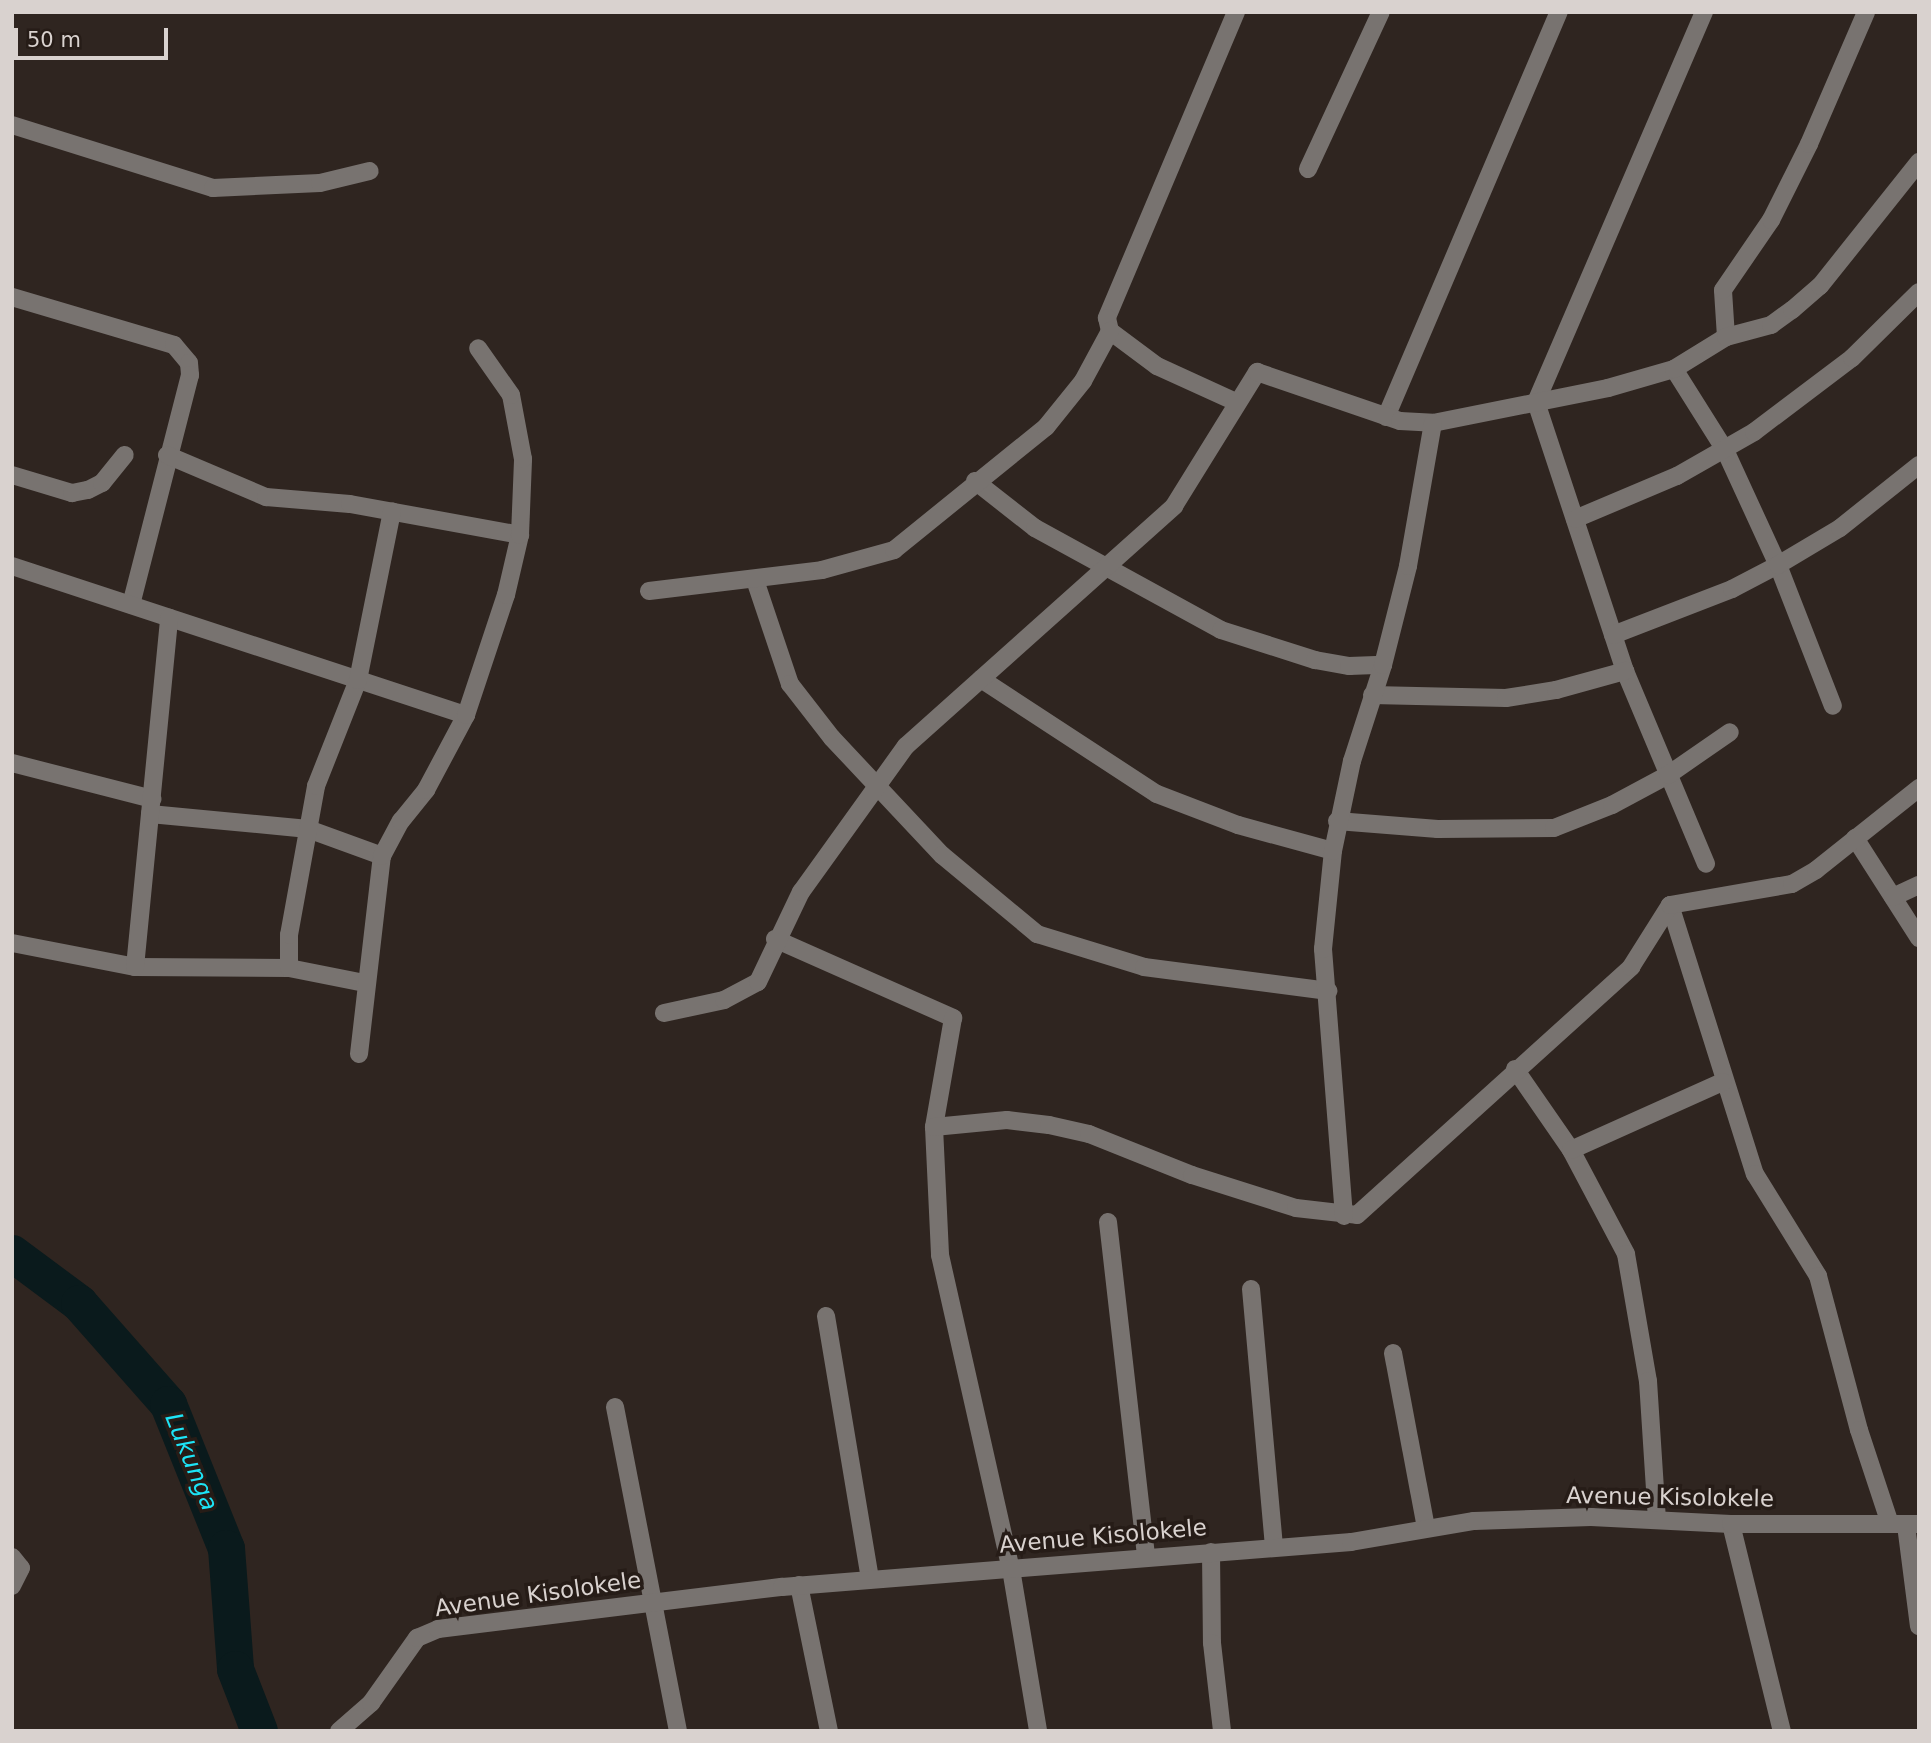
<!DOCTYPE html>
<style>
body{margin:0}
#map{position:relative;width:1931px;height:1743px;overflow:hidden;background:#2f2520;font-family:"DejaVu Sans",sans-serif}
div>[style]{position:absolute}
.river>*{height:37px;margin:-18.5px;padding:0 18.5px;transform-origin:18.5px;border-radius:18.5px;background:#0a1a1c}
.minor>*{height:18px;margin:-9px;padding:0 9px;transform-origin:9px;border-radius:9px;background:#787370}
span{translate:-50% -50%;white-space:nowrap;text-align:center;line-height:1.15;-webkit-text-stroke:7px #261c17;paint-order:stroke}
.street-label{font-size:23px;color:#d9d2cf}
.water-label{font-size:24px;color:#1de4f6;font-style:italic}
.frame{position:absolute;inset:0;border:14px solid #d9d2cf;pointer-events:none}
.scale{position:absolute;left:14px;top:28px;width:154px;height:32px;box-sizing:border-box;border:4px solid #d9d2cf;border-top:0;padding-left:9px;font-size:21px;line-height:24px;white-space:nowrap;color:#d9d2cf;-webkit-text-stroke:5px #261c17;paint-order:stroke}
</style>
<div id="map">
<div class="river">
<i style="left:12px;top:1253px;width:84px;rotate:36.7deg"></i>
<i style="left:79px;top:1303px;width:135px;rotate:48.6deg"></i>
<i style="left:168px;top:1404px;width:155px;rotate:68.1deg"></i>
<i style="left:226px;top:1548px;width:121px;rotate:85.7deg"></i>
<i style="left:235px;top:1669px;width:66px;rotate:68.8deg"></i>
</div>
<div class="minor">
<i style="left:1236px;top:12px;width:332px;rotate:112.9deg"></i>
<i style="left:1107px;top:318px;width:13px;rotate:77deg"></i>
<i style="left:1110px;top:331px;width:59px;rotate:36.7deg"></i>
<i style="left:1157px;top:366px;width:87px;rotate:24.5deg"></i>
<i style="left:1704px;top:12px;width:425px;rotate:113.3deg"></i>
<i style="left:1536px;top:402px;width:283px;rotate:71.7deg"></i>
<i style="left:1625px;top:671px;width:209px;rotate:67.2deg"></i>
<i style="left:12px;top:125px;width:211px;rotate:17.4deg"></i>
<i style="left:213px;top:188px;width:107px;rotate:-2.7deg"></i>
<i style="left:320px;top:183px;width:51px;rotate:-13.5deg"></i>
<i style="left:1308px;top:169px;width:173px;rotate:-65.1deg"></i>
<i style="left:12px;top:297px;width:169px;rotate:16.5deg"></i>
<i style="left:174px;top:345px;width:23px;rotate:50deg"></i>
<i style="left:189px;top:363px;width:12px;rotate:85deg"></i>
<i style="left:190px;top:375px;width:237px;rotate:104.4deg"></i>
<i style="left:1726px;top:337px;width:47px;rotate:-93.7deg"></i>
<i style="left:1723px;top:290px;width:85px;rotate:-55.6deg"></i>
<i style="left:1771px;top:220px;width:85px;rotate:-63.4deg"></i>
<i style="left:1809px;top:144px;width:144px;rotate:-66.6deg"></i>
<i style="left:1674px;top:369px;width:96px;rotate:57.8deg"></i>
<i style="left:1725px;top:450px;width:127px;rotate:65.3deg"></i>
<i style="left:1778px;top:565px;width:151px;rotate:68.7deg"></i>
<i style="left:1386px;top:417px;width:440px;rotate:-66.9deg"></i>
<i style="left:167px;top:455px;width:108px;rotate:23deg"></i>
<i style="left:266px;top:497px;width:84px;rotate:4.8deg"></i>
<i style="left:350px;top:504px;width:173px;rotate:10.3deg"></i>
<i style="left:12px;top:475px;width:63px;rotate:16.7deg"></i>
<i style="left:72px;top:493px;width:16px;rotate:-11deg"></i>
<i style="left:88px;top:490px;width:16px;rotate:-27deg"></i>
<i style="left:102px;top:483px;width:36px;rotate:-51deg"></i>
<i style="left:975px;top:481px;width:76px;rotate:38.1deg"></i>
<i style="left:1035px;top:528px;width:212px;rotate:28.7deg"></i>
<i style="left:1221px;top:630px;width:99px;rotate:17.7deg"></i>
<i style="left:1315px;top:660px;width:35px;rotate:10deg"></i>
<i style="left:1349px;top:666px;width:34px;rotate:-2deg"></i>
<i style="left:1575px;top:519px;width:111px;rotate:-22.9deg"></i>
<i style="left:1677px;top:476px;width:89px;rotate:-29.7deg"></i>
<i style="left:1754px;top:432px;width:123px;rotate:-37.1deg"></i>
<i style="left:1852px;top:358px;width:94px;rotate:-44.6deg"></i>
<i style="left:12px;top:566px;width:478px;rotate:18.2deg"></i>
<i style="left:755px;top:580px;width:110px;rotate:71.4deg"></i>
<i style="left:790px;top:684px;width:68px;rotate:52.1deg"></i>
<i style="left:832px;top:738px;width:161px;rotate:46.8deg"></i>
<i style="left:942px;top:855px;width:124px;rotate:39.7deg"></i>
<i style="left:1037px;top:934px;width:112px;rotate:17.1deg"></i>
<i style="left:1144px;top:967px;width:186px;rotate:7.4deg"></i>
<i style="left:649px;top:591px;width:174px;rotate:-6.9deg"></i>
<i style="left:822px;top:570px;width:75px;rotate:-15.5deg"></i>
<i style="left:894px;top:550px;width:196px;rotate:-39deg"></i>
<i style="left:1046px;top:427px;width:59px;rotate:-51.2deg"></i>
<i style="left:1083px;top:381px;width:57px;rotate:-61.6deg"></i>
<i style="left:1613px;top:635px;width:128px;rotate:-21.1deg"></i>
<i style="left:1732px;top:589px;width:52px;rotate:-27.6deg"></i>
<i style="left:1778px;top:565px;width:72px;rotate:-30.8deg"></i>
<i style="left:1840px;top:528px;width:101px;rotate:-38.6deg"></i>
<i style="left:981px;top:679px;width:210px;rotate:33.2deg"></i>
<i style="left:1157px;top:794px;width:87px;rotate:20.9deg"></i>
<i style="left:1238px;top:825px;width:98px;rotate:15.3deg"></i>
<i style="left:1372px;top:695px;width:134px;rotate:1.3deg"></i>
<i style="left:1506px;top:698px;width:51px;rotate:-9.1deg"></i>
<i style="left:1556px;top:690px;width:72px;rotate:-15.4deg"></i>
<i style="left:12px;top:763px;width:145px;rotate:14.4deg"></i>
<i style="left:150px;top:814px;width:159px;rotate:5.4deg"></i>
<i style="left:308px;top:829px;width:79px;rotate:20deg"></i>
<i style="left:1337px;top:821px;width:101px;rotate:4.5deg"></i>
<i style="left:1438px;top:829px;width:116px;rotate:-0.5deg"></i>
<i style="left:1554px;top:828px;width:62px;rotate:-21.6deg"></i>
<i style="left:1612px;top:805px;width:64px;rotate:-28.2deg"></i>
<i style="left:1668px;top:775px;width:75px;rotate:-34.7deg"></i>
<i style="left:1855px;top:838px;width:119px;rotate:57.4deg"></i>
<i style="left:1893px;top:897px;width:29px;rotate:-25deg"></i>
<i style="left:1670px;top:905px;width:282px;rotate:72.5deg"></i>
<i style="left:1755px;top:1174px;width:120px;rotate:58.3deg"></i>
<i style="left:1818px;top:1276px;width:159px;rotate:75.1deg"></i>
<i style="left:1859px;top:1430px;width:99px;rotate:71.7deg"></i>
<i style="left:775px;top:939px;width:195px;rotate:23.9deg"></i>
<i style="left:953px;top:1018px;width:111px;rotate:99.9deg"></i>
<i style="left:934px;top:1127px;width:128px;rotate:87.3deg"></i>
<i style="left:940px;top:1255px;width:322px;rotate:77.3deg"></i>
<i style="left:1011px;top:1569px;width:164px;rotate:80.5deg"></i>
<i style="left:12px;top:943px;width:125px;rotate:11deg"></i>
<i style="left:135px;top:967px;width:154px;rotate:0.4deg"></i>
<i style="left:289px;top:968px;width:77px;rotate:11.2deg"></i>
<i style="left:135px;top:967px;width:351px;rotate:-84.4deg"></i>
<i style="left:289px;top:968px;width:33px;rotate:-90deg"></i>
<i style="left:289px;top:935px;width:151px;rotate:-79.7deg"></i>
<i style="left:316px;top:786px;width:114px;rotate:-68.4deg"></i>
<i style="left:358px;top:680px;width:172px;rotate:-78.6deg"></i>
<i style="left:664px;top:1013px;width:61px;rotate:-12.2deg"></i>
<i style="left:724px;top:1000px;width:38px;rotate:-28deg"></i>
<i style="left:758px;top:982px;width:100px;rotate:-64.5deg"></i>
<i style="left:801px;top:892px;width:180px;rotate:-54.3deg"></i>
<i style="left:906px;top:746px;width:360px;rotate:-41.8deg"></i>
<i style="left:1174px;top:506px;width:158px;rotate:-58.2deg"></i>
<i style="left:1257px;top:372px;width:151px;rotate:18.9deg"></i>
<i style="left:1400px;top:421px;width:33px;rotate:3deg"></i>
<i style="left:1433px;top:423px;width:178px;rotate:-11.3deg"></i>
<i style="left:1608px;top:388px;width:69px;rotate:-16.1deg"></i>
<i style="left:1674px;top:369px;width:61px;rotate:-31.6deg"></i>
<i style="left:1726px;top:337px;width:47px;rotate:-14.9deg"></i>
<i style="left:1771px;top:325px;width:26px;rotate:-36deg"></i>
<i style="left:1792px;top:310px;width:37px;rotate:-41deg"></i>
<i style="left:1820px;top:286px;width:159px;rotate:-51.4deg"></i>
<i style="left:359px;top:1054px;width:199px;rotate:-83.4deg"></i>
<i style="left:382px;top:856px;width:40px;rotate:-62deg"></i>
<i style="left:401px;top:821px;width:40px;rotate:-51deg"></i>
<i style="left:426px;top:790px;width:85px;rotate:-61.9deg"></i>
<i style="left:466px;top:715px;width:126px;rotate:-71.6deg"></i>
<i style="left:506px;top:595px;width:62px;rotate:-76.9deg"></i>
<i style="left:520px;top:535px;width:76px;rotate:-87.7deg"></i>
<i style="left:523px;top:459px;width:65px;rotate:-100.6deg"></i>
<i style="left:511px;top:395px;width:57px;rotate:-125.1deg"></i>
<i style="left:1515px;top:1069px;width:98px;rotate:55.3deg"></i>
<i style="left:1571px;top:1150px;width:118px;rotate:62.1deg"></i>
<i style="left:1626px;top:1254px;width:129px;rotate:80.2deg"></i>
<i style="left:1648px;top:1381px;width:139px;rotate:86.3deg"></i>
<i style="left:934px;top:1127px;width:73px;rotate:-5.5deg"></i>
<i style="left:1007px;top:1120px;width:42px;rotate:6.8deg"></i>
<i style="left:1049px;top:1125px;width:41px;rotate:12.7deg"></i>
<i style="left:1089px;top:1134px;width:111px;rotate:21.7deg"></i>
<i style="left:1192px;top:1175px;width:109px;rotate:17.6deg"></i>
<i style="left:1296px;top:1208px;width:61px;rotate:6.5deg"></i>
<i style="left:1357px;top:1215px;width:370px;rotate:-42.1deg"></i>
<i style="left:1631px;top:967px;width:73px;rotate:-57.8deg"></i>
<i style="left:1670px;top:905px;width:124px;rotate:-9.8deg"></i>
<i style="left:1792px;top:884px;width:28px;rotate:-30deg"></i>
<i style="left:1816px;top:870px;width:132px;rotate:-38.5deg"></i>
<i style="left:1571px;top:1150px;width:166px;rotate:-24.2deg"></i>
<i style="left:1344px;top:1216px;width:268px;rotate:-94.5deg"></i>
<i style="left:1323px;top:949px;width:99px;rotate:-84.2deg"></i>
<i style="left:1333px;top:851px;width:92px;rotate:-78.1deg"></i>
<i style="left:1352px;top:761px;width:101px;rotate:-72.1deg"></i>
<i style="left:1383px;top:665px;width:102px;rotate:-75.8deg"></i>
<i style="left:1408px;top:566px;width:145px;rotate:-80.1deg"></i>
<i style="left:1108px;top:1222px;width:337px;rotate:83.5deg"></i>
<i style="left:1251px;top:1289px;width:257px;rotate:84.9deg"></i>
<i style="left:826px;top:1316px;width:267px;rotate:80.5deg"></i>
<i style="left:1393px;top:1353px;width:177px;rotate:79.3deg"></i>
<i style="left:615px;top:1407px;width:330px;rotate:79deg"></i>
<i style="left:1731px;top:1524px;width:213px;rotate:76.2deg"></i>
<i style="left:1906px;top:1525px;width:102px;rotate:82.7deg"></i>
<i style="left:1211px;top:1552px;width:91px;rotate:89.4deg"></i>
<i style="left:1212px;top:1643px;width:89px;rotate:83.5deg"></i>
<i style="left:12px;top:1557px;width:14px;rotate:51deg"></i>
<i style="left:21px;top:1568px;width:20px;rotate:117deg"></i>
<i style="left:799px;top:1585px;width:149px;rotate:78.4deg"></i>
<i style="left:339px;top:1731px;width:43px;rotate:-41.2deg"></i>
<i style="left:371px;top:1703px;width:80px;rotate:-54.7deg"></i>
<i style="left:417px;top:1638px;width:23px;rotate:-23deg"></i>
<i style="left:438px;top:1629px;width:347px;rotate:-7deg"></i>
<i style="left:782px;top:1587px;width:571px;rotate:-4.52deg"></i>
<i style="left:1351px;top:1542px;width:125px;rotate:-9.7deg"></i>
<i style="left:1474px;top:1521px;width:117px;rotate:-2deg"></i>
<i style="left:1591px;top:1517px;width:140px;rotate:2.9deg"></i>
<i style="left:1731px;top:1524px;width:188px"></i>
</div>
<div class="street-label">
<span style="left:1670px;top:1497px;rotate:1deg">Avenue Kisolokele</span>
<span style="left:1103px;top:1536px;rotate:-5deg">Avenue Kisolokele</span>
<span style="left:538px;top:1594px;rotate:-8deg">Avenue Kisolokele</span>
</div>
<div class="water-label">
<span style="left:191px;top:1462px;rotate:68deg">Lukunga</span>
</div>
<div class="frame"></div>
<div class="scale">50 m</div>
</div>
